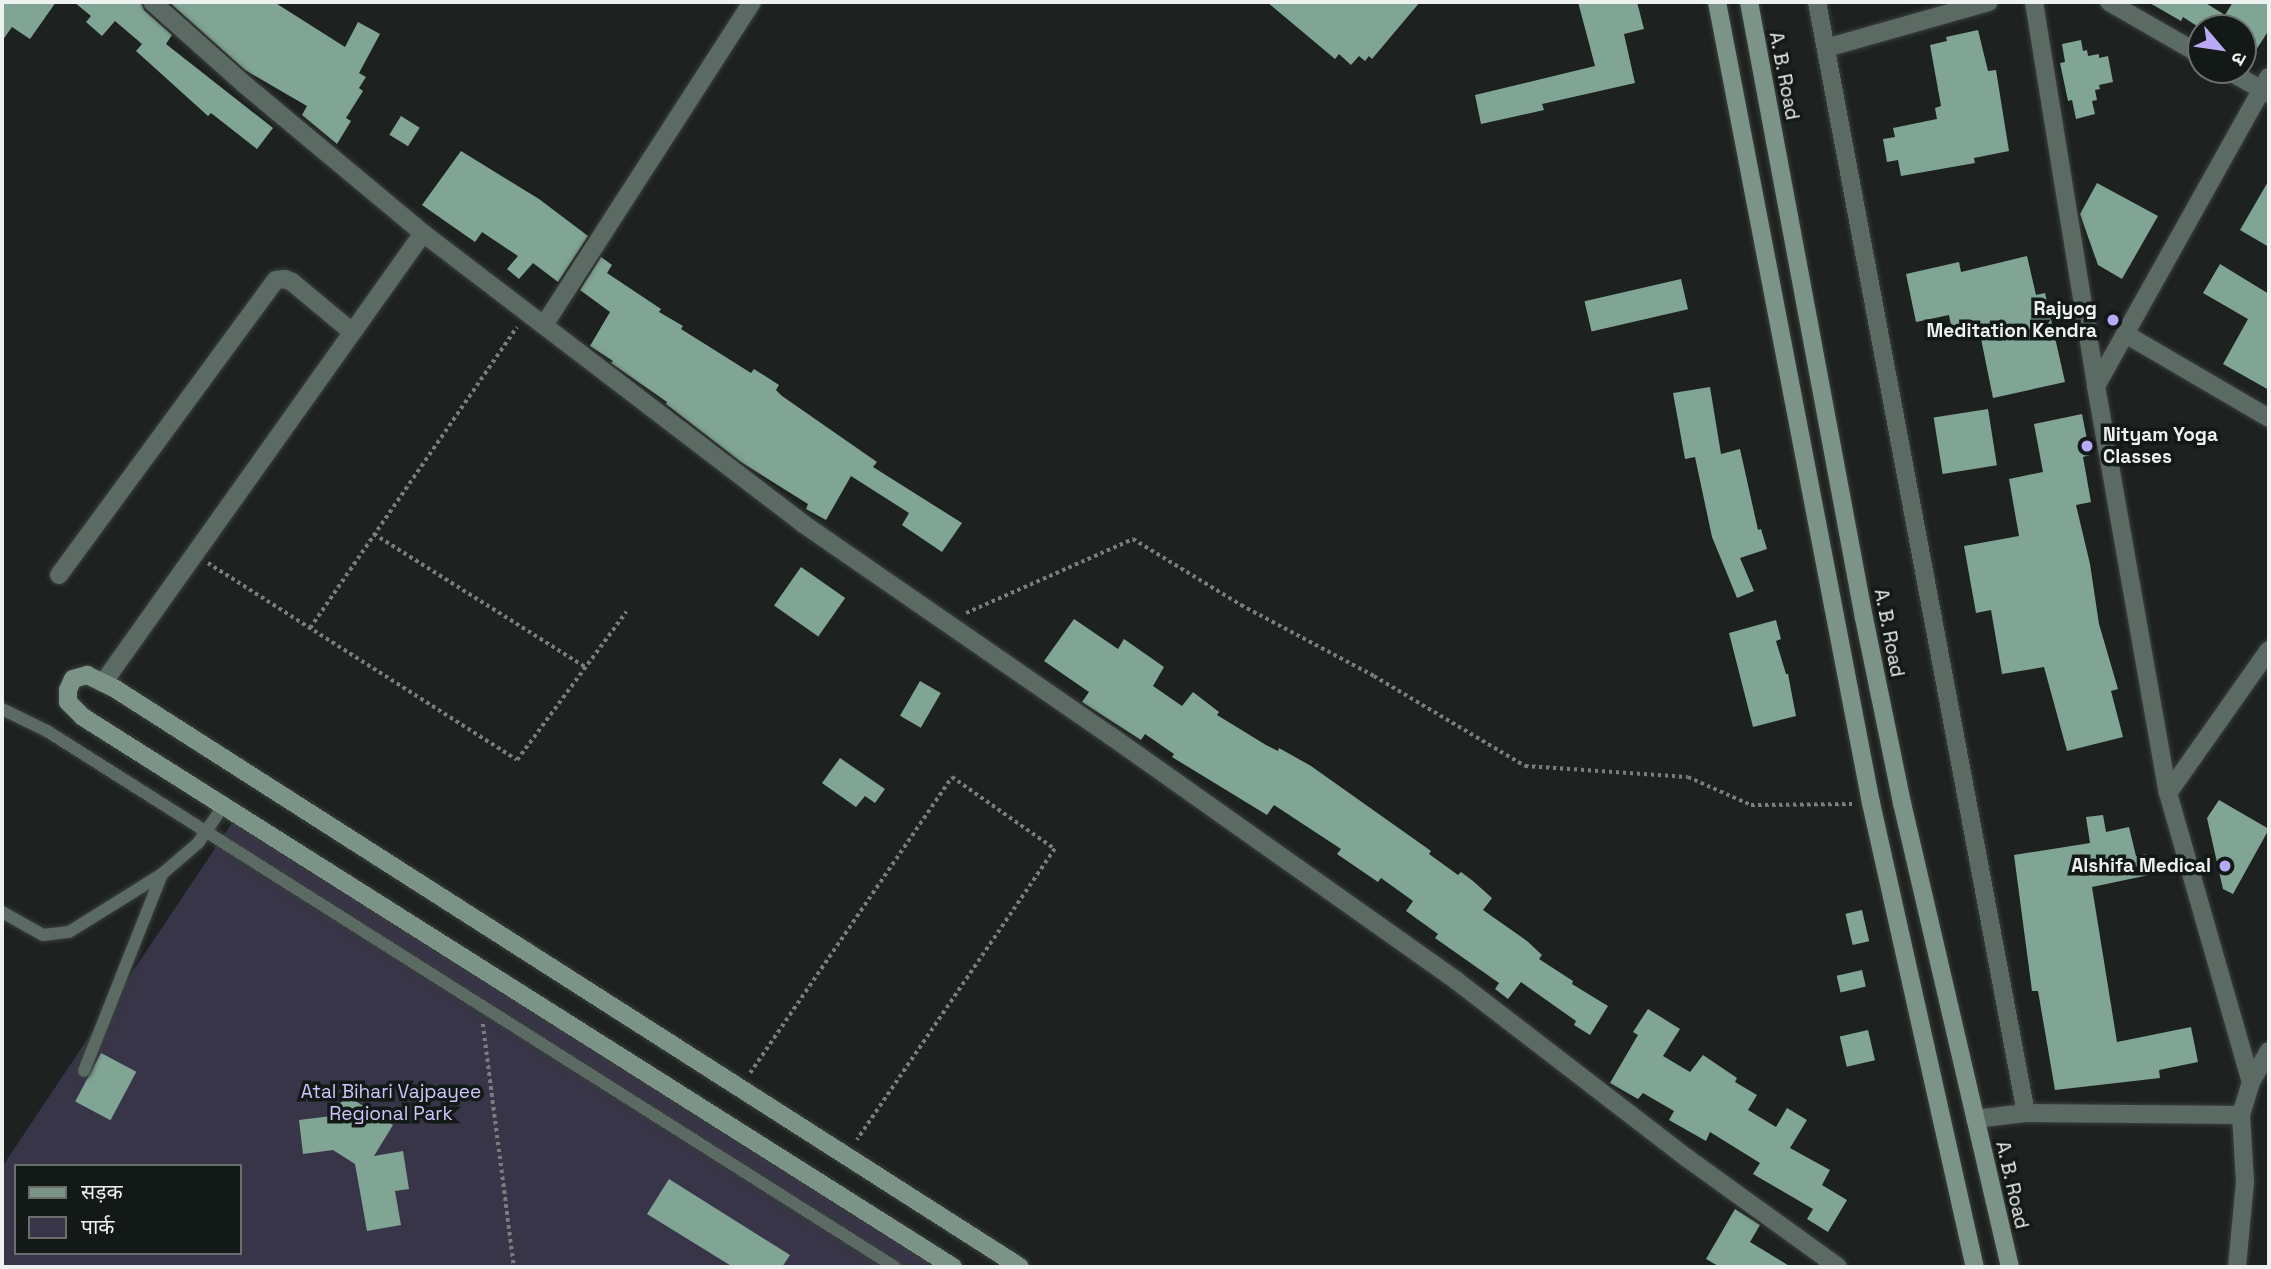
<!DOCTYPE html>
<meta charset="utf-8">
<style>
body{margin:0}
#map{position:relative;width:2271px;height:1269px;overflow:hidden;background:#1d2220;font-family:"Space Grotesk","Noto Sans Devanagari",sans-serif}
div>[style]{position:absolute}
.green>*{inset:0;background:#383548}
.building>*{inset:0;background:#81a595;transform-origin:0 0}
.path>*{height:3.5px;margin-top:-1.75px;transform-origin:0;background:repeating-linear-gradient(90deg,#797e7c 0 3.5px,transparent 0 7px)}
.roads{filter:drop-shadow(0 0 2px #3a3f3d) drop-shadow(0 0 2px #3a3f3d)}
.lane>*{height:12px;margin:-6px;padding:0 6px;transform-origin:6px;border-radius:6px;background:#5b6a63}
.street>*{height:18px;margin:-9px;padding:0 9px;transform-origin:9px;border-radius:9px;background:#5b6a63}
.secondary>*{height:18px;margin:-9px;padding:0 9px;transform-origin:9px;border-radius:9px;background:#7c9388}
.dots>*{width:19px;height:19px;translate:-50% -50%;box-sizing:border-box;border:4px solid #131916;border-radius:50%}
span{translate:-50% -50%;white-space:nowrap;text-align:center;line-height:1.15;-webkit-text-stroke:7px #131916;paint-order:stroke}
.street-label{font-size:19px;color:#edf1ef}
.poi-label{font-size:19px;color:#edf1ef;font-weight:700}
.right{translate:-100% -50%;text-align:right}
.left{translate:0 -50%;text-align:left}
.park-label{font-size:19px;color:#cfc5fc}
.frame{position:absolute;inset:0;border:4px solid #edf1ef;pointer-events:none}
.legend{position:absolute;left:14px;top:1164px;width:228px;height:91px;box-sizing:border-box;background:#131916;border:2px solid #6a6f6d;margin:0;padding:9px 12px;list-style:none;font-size:21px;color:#edf1ef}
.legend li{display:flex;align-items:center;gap:14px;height:35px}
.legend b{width:35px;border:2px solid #6a6f6d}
.north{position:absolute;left:2187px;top:14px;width:70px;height:70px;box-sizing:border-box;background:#131916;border:2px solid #6a6f6d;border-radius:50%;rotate:119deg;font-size:19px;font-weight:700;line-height:28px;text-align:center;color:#edf1ef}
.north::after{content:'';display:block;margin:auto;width:24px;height:32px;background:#b9aaf7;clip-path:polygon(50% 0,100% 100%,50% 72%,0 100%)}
</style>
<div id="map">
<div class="green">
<i style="clip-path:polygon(evenodd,238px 814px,956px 1267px,2px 1267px,2px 1167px,238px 814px,16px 1166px,240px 1166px,240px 1253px,16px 1253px,16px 1166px)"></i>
</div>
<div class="building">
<i style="clip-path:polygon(2px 2px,56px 2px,30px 39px,12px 27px,2px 41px)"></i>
<i style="clip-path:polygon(74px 2px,141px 2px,144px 10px,172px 35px,166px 44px,273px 128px,257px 149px,211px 113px,208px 116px,136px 51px,142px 44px,115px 21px,102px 36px,86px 22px,91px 16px)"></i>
<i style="clip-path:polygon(169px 2px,274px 2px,345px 47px,358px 22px,380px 34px,359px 73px,366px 77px,359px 88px,363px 91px,346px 118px,351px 121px,337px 144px,302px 115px,307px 106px,245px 70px)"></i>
<i style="clip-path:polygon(1267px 2px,1420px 2px,1372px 59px,1369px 56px,1365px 61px,1359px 56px,1351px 65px,1339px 54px,1335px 59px)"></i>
<i style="clip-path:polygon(1578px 2px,1637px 2px,1644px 29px,1624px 34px,1635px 83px,1542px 104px,1544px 110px,1481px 124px,1475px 95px,1595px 66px)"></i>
<i style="clip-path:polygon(2148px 2px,2204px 2px,2225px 15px,2233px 2px,2269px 2px,2269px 30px,2245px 67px,2243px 28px,2200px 28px,2183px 17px,2181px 21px)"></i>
<i style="clip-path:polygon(1978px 30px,1988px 71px,1996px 70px,2009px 151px,1974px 158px,1975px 163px,1901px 176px,1898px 160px,1887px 162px,1883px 139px,1895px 137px,1893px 128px,1937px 119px,1935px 108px,1941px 106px,1930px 45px,1947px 41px,1946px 37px)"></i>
<i style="clip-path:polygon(2081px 40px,2083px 51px,2087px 50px,2088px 56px,2099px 54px,2099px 58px,2108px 56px,2113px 82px,2099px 85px,2100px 89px,2095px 90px,2097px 100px,2092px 101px,2095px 114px,2076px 119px,2072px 100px,2068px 101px,2060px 63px,2065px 62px,2062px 44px)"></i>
<i style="left:401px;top:116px;width:22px;height:22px;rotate:32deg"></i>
<i style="clip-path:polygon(461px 151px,539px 199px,588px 236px,558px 282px,533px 263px,519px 279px,507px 269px,518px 256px,482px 232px,475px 242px,422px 205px)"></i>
<i style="clip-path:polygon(2269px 180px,2269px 247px,2240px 230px)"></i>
<i style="clip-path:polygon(2097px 183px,2158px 216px,2122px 279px,2098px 265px,2080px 214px)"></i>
<i style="clip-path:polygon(2027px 256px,2036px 295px,2045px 293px,2065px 382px,1993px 398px,1978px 324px,1952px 330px,1949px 315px,1916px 322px,1906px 274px,1959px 262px,1961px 272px)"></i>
<i style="clip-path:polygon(601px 257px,612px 265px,607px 273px,661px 309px,659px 312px,683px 326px,681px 329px,751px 373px,754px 369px,779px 385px,776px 390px,782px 396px,877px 462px,873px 467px,962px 523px,942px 552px,902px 525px,909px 513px,851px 476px,826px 520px,806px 509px,808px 504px,741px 462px,666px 404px,667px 402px,611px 363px,613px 361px,590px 346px,610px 312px,580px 290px)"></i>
<i style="clip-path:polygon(2220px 264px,2269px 294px,2269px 390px,2223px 364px,2248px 319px,2203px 293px)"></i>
<i style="left:1681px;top:279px;width:31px;height:99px;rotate:77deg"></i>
<i style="clip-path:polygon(1710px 387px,1721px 454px,1740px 449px,1758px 530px,1761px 529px,1767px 549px,1740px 558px,1754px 591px,1737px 598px,1712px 537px,1695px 457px,1685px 459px,1673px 393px)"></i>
<i style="left:1988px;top:409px;width:57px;height:55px;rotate:81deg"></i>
<i style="clip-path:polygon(2082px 414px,2090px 455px,2083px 457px,2091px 502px,2076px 505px,2090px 564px,2099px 624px,2118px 689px,2111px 691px,2123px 737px,2067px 751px,2044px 667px,2002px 674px,1991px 610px,1976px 613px,1964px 546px,2019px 536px,2009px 479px,2043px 472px,2034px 424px)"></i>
<i style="left:801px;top:567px;width:54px;height:47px;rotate:35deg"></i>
<i style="clip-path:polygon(1074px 619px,1118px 649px,1124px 639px,1164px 667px,1153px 686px,1182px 706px,1193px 692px,1219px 712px,1217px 715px,1266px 745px,1278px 751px,1279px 748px,1311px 766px,1431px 851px,1429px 854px,1458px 875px,1461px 872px,1473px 881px,1492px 898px,1483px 910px,1527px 941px,1542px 955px,1539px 959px,1573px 981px,1572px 984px,1608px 1006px,1590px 1035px,1574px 1025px,1576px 1021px,1521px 982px,1508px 999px,1495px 989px,1499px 983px,1435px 938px,1438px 934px,1406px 911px,1413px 901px,1381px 878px,1378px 882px,1337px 854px,1341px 849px,1274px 805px,1267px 815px,1172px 757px,1174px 754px,1145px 734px,1141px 740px,1082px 702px,1089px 692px,1044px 661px)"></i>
<i style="clip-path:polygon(1776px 620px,1781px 639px,1776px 641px,1786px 674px,1788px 674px,1796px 716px,1753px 727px,1729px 633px)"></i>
<i style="left:920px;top:681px;width:24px;height:40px;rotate:30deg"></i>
<i style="clip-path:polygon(840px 758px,885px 789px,875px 803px,865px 796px,856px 807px,822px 783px)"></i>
<i style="clip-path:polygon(2219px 800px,2269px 829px,2233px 894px,2223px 889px,2207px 818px)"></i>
<i style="clip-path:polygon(2103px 815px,2106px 832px,2129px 827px,2136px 856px,2146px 854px,2149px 875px,2092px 887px,2117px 1042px,2191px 1027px,2198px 1062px,2159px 1070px,2160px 1078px,2055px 1090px,2038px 991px,2032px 991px,2014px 855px,2090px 843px,2086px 817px)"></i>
<i style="left:1862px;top:910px;width:32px;height:17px;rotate:77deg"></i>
<i style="left:1862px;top:970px;width:17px;height:26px;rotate:77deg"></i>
<i style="clip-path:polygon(1648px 1009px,1680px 1029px,1663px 1056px,1690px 1072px,1703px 1055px,1737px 1078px,1735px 1082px,1757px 1095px,1748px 1110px,1776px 1127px,1787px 1108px,1807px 1120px,1790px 1148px,1830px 1170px,1822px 1185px,1847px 1200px,1828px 1232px,1807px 1219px,1813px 1209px,1753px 1174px,1760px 1163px,1710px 1132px,1706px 1141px,1669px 1120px,1674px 1111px,1643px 1093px,1638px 1099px,1610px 1083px,1638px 1035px,1633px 1032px)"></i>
<i style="left:1868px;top:1030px;width:31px;height:29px;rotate:77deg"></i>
<i style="left:101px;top:1053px;width:40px;height:55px;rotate:28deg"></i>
<i style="clip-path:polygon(346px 1095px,393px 1125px,374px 1156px,403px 1151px,409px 1189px,395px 1191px,401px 1225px,367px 1231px,355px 1164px,333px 1150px,303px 1154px,299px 1120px,332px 1116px)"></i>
<i style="clip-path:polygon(669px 1179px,790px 1255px,782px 1267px,733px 1267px,647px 1214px)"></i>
<i style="clip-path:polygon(1735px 1209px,1760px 1225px,1750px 1242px,1791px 1267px,1720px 1267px,1706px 1259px)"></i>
</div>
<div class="path">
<i style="left:374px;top:534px;width:249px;rotate:32.2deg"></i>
<i style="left:208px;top:563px;width:366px;rotate:32.5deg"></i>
<i style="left:517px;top:760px;width:184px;rotate:-53.6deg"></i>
<i style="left:966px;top:613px;width:183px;rotate:-23.9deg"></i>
<i style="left:1133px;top:539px;width:127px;rotate:31.4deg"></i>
<i style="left:1241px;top:605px;width:151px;rotate:28.1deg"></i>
<i style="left:1374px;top:676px;width:176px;rotate:30.8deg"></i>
<i style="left:1525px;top:766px;width:163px;rotate:3.9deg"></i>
<i style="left:1688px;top:777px;width:69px;rotate:24deg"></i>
<i style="left:1751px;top:805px;width:101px;rotate:-0.6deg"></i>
<i style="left:310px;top:628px;width:365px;rotate:-55.5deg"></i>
<i style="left:483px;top:1024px;width:245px;rotate:82.7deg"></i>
<i style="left:750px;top:1073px;width:358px;rotate:-55.7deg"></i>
<i style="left:952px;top:777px;width:126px;rotate:35deg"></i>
<i style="left:1055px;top:849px;width:352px;rotate:124.2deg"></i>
</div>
<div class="roads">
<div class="lane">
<i style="left:2px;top:709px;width:50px;rotate:26.1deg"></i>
<i style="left:47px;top:731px;width:1003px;rotate:32.3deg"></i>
<i style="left:2px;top:912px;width:47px;rotate:29.3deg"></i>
<i style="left:43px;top:935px;width:26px;rotate:-7deg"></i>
<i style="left:69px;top:932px;width:110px;rotate:-31.9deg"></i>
<i style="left:162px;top:874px;width:48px;rotate:-40.7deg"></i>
<i style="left:198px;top:843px;width:46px;rotate:-55.6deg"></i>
<i style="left:84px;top:1071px;width:212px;rotate:-68.4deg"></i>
</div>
<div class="street">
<i style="left:152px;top:2px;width:123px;rotate:41.7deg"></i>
<i style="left:244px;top:84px;width:233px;rotate:39.8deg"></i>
<i style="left:1817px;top:2px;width:1130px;rotate:79.35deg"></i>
<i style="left:2026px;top:1113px;width:215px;rotate:0.5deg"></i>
<i style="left:2034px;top:2px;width:389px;rotate:80.8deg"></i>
<i style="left:2096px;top:386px;width:413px;rotate:80deg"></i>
<i style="left:2168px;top:793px;width:301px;rotate:74deg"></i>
<i style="left:2251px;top:1082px;width:34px;rotate:107deg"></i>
<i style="left:2241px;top:1115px;width:67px;rotate:86.6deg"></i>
<i style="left:2245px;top:1182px;width:85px;rotate:95.4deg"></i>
<i style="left:2109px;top:2px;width:106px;rotate:29.9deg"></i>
<i style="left:1826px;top:48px;width:169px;rotate:-15.8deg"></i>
<i style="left:2227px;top:70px;width:48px;rotate:29.7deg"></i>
<i style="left:544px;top:325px;width:384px;rotate:-57.2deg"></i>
<i style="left:2127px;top:335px;width:164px;rotate:30.3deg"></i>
<i style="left:2096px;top:386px;width:354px;rotate:-60.8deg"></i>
<i style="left:59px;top:575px;width:366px;rotate:-53.7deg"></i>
<i style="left:276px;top:280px;width:9px;rotate:-6deg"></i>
<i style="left:285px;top:279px;width:8px;rotate:23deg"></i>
<i style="left:292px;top:282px;width:78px;rotate:39.8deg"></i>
<i style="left:103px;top:683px;width:552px;rotate:-54.58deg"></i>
<i style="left:423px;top:233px;width:477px;rotate:37.4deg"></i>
<i style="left:802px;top:523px;width:375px;rotate:34.6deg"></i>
<i style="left:1111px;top:736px;width:424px;rotate:35.3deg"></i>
<i style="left:1457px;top:981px;width:290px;rotate:37.6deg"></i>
<i style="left:1687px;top:1158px;width:186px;rotate:35.8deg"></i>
<i style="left:2168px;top:793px;width:175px;rotate:-54.8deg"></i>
<i style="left:2251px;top:1082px;width:36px;rotate:-60deg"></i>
<i style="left:1975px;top:1119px;width:51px;rotate:-6.7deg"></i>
</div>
<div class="secondary">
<i style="left:1717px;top:2px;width:816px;rotate:79.12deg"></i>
<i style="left:1871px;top:803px;width:476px;rotate:77.4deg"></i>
<i style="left:1749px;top:2px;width:627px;rotate:79.43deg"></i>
<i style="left:1864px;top:618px;width:189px;rotate:78.4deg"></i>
<i style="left:1902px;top:803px;width:476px;rotate:76.9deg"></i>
<i style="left:953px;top:1267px;width:1029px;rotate:-147.7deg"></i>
<i style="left:83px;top:717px;width:21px;rotate:-135deg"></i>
<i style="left:68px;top:702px;width:12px;rotate:-90deg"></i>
<i style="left:68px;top:690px;width:12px;rotate:-66deg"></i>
<i style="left:73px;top:679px;width:15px;rotate:-16deg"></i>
<i style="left:87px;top:675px;width:30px;rotate:26deg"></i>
<i style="left:114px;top:688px;width:1075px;rotate:32.58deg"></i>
</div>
</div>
<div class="dots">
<i style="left:2113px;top:320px;background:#b9aaf7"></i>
<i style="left:2087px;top:446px;background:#b9aaf7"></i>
<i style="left:2225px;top:866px;background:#b9aaf7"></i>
</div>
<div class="street-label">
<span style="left:1784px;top:76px;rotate:79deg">A. B. Road</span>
<span style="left:1889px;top:633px;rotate:79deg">A. B. Road</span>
<span style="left:2012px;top:1185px;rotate:77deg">A. B. Road</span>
</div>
<div class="poi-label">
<span class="right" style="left:2097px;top:320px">Rajyog<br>Meditation Kendra</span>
<span class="left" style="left:2103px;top:446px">Nityam Yoga<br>Classes</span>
<span class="right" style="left:2211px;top:866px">Alshifa Medical</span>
</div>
<div class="park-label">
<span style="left:391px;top:1103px">Atal Bihari Vajpayee<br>Regional Park</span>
</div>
<div class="frame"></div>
<ul class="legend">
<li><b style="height:9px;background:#7c9388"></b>सड़क</li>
<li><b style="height:19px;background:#383548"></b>पार्क</li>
</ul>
<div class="north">उ</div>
</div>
